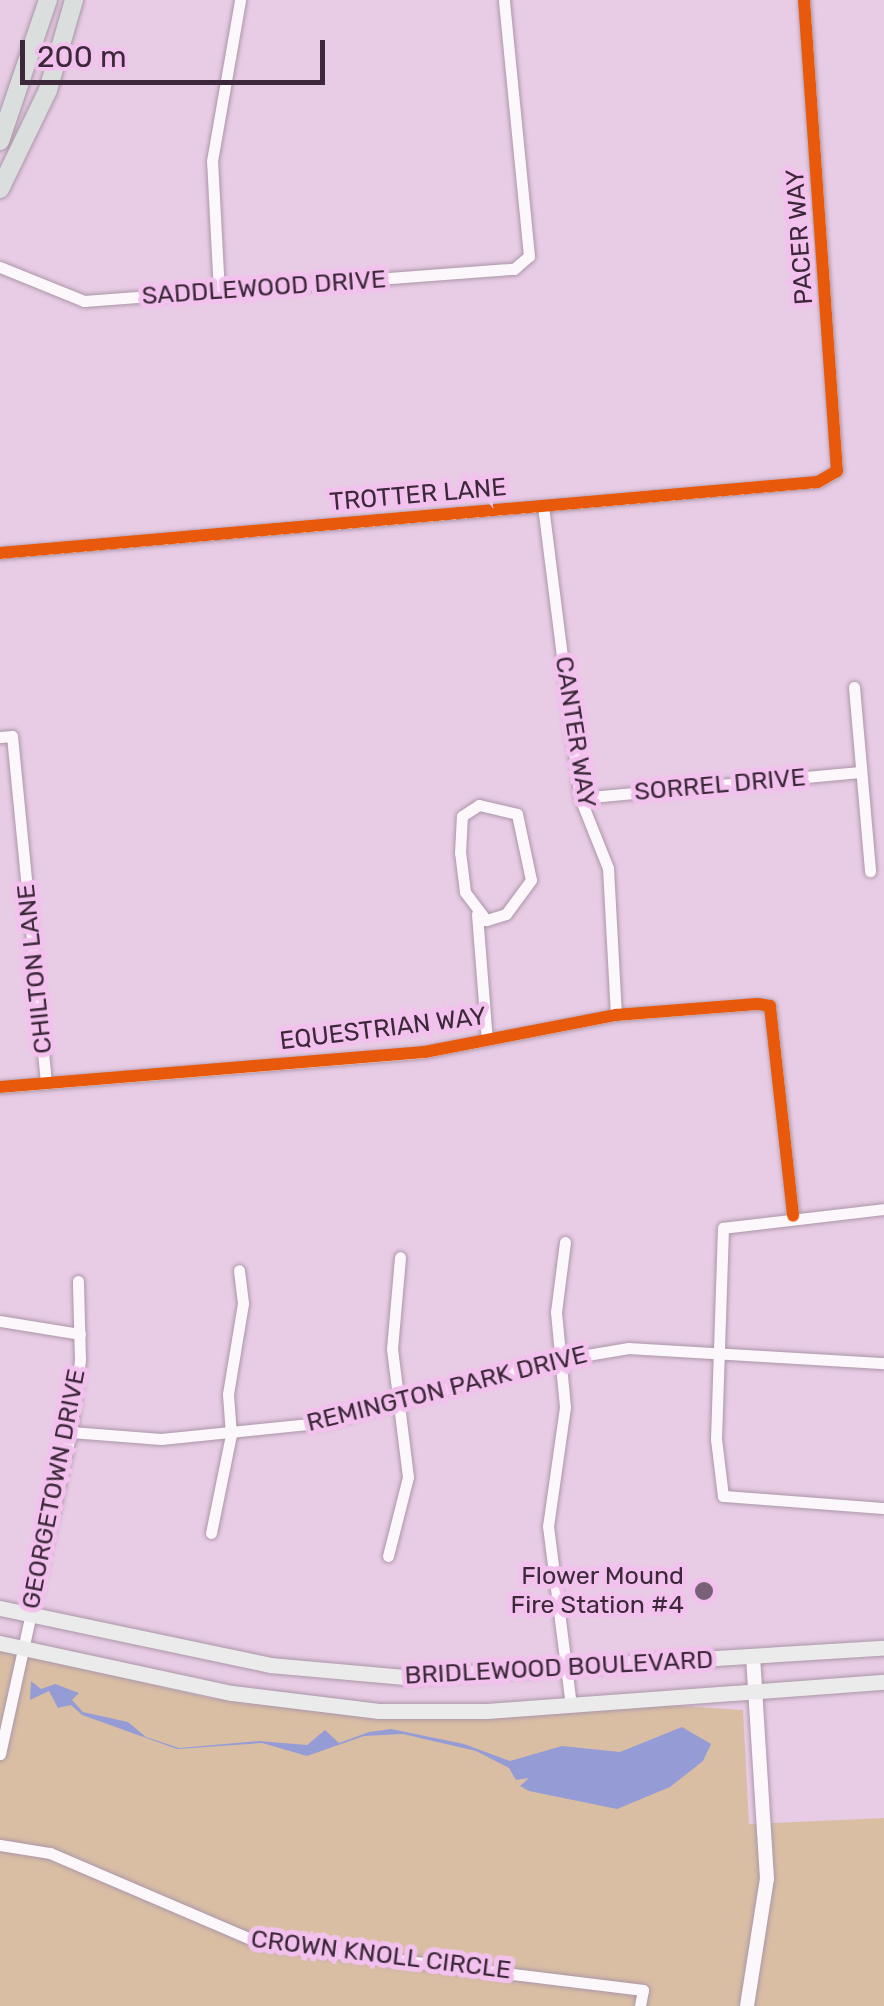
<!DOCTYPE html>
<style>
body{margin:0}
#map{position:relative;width:884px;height:2006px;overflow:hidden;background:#e8cce5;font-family:Rubik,sans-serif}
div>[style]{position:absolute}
.green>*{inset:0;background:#d9bea4}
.water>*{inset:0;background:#959cd5}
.roads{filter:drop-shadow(0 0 2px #ab96a8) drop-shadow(0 0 2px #ab96a8)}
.minor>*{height:11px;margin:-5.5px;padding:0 5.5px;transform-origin:5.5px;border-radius:5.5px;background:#fcf7fb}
.tertiary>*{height:14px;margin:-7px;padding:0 7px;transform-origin:7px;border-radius:7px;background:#fcf7fb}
.secondary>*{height:15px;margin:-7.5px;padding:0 7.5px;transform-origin:7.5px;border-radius:7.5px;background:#ebebec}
.primary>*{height:18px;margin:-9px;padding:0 9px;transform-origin:9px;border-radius:9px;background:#dadedc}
.cycleway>*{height:12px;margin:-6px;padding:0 6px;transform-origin:6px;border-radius:6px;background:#e8590c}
.dots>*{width:28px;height:28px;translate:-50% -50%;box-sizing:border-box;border:5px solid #f3c1ed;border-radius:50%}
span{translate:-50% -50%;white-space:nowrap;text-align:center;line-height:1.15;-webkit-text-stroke:10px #f3c1ed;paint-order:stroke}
.street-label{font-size:25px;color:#3c283a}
.poi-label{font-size:25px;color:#3c283a}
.right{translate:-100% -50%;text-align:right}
.scale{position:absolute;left:20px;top:40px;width:305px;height:45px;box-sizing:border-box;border:5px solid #3c283a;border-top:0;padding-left:12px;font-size:30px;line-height:35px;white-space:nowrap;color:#3c283a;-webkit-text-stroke:8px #f3c1ed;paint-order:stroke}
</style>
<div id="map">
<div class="green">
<i style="clip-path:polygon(0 1649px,210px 1698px,363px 1717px,668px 1705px,743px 1710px,749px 1824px,884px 1818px,884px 2006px,0 2006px)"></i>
</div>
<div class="water">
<i style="clip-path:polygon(31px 1681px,41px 1689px,55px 1684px,79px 1693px,72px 1700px,83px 1712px,128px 1722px,146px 1737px,179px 1748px,259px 1741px,307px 1745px,325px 1730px,339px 1743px,369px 1732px,391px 1729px,464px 1744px,510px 1761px,562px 1746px,620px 1752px,682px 1727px,711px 1744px,703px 1761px,670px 1787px,617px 1809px,529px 1791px,520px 1786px,529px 1778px,516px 1780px,509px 1768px,476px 1751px,403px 1734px,364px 1736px,307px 1756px,262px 1743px,177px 1749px,82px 1715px,71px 1705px,58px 1708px,49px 1691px,30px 1700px)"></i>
</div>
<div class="roads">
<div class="minor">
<i style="left:0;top:267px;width:91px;rotate:22deg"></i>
<i style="left:84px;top:301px;width:431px;rotate:-4.3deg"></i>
<i style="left:514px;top:269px;width:20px;rotate:-41deg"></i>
<i style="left:529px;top:256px;width:257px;rotate:-95.6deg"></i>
<i style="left:219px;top:293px;width:132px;rotate:-93deg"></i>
<i style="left:212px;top:161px;width:163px;rotate:-80.1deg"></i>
<i style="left:543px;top:506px;width:294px;rotate:82.8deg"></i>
<i style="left:580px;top:798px;width:75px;rotate:68.2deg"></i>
<i style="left:608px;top:868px;width:147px;rotate:86.9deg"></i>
<i style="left:0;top:553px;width:821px;rotate:-4.96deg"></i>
<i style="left:818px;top:482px;width:22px;rotate:-30deg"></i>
<i style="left:837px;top:471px;width:472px;rotate:-94deg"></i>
<i style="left:854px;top:687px;width:185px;rotate:85deg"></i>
<i style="left:0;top:737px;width:12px;rotate:-5deg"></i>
<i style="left:12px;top:736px;width:349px;rotate:84.4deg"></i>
<i style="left:580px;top:798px;width:281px;rotate:-5.3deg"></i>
<i style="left:479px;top:805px;width:39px;rotate:13deg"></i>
<i style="left:517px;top:814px;width:67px;rotate:78deg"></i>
<i style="left:531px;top:880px;width:42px;rotate:126.3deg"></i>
<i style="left:506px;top:914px;width:21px;rotate:163deg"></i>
<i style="left:486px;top:920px;width:35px;rotate:-127deg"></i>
<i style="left:465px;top:892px;width:39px;rotate:-97deg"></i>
<i style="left:460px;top:853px;width:37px;rotate:-87deg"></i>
<i style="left:462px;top:816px;width:20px;rotate:-33deg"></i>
<i style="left:477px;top:914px;width:126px;rotate:85.5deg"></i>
<i style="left:0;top:1087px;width:426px;rotate:-4.7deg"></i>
<i style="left:425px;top:1052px;width:195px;rotate:-11deg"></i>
<i style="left:616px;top:1015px;width:142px;rotate:-4.4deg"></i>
<i style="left:758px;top:1004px;width:12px;rotate:9deg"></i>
<i style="left:770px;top:1006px;width:211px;rotate:83.7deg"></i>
<i style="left:884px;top:1209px;width:162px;rotate:173.3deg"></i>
<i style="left:723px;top:1228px;width:211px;rotate:91.9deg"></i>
<i style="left:716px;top:1439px;width:57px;rotate:83deg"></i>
<i style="left:723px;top:1496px;width:161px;rotate:4.3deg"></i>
<i style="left:565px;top:1242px;width:71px;rotate:97.3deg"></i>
<i style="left:556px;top:1312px;width:95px;rotate:84.6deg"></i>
<i style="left:565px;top:1407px;width:120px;rotate:98.1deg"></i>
<i style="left:548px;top:1526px;width:181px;rotate:82.7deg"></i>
<i style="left:0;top:1321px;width:81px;rotate:9.2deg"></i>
<i style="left:71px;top:1432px;width:90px;rotate:4.4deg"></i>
<i style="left:161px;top:1439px;width:167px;rotate:-5.8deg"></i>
<i style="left:327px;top:1422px;width:214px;rotate:-15.7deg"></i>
<i style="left:533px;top:1364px;width:97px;rotate:-9.5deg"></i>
<i style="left:629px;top:1348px;width:255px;rotate:3.4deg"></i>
<i style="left:211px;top:1533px;width:100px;rotate:-78.5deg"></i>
<i style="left:231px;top:1435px;width:41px;rotate:-94.2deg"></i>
<i style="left:228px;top:1394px;width:92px;rotate:-80.6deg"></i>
<i style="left:243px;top:1303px;width:33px;rotate:-97deg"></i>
<i style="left:388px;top:1556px;width:81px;rotate:-75.8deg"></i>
<i style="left:408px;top:1477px;width:129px;rotate:-97.1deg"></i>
<i style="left:392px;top:1349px;width:92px;rotate:-85deg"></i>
<i style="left:0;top:1754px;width:330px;rotate:-77.6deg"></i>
<i style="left:71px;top:1432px;width:73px;rotate:-82.9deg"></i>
<i style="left:80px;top:1360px;width:79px;rotate:-91.5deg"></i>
<i style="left:0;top:1845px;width:51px;rotate:9.1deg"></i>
<i style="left:50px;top:1853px;width:228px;rotate:23.2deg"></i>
<i style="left:260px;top:1943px;width:386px;rotate:7deg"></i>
<i style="left:643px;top:1990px;width:16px;rotate:101deg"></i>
</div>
<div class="tertiary">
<i style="left:747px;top:2006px;width:129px;rotate:-81.1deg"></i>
<i style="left:767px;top:1879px;width:221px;rotate:-93.6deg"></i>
</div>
<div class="secondary">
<i style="left:0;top:1608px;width:276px;rotate:11.9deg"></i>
<i style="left:270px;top:1665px;width:135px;rotate:5.1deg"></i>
<i style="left:404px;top:1677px;width:481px;rotate:-3.5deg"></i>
<i style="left:0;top:1643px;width:237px;rotate:12.2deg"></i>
<i style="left:232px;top:1693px;width:148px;rotate:7deg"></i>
<i style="left:379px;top:1711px;width:108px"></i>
<i style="left:487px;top:1711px;width:398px;rotate:-4.2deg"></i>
</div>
<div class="primary">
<i style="left:0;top:141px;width:149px;rotate:-71.2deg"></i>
<i style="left:0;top:189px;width:110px;rotate:-64.1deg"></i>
<i style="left:48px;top:90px;width:94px;rotate:-73.9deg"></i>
</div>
</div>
<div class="cycleway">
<i style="left:0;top:553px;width:821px;rotate:-4.96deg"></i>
<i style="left:818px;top:482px;width:22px;rotate:-30deg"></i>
<i style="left:837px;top:471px;width:472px;rotate:-94deg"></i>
<i style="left:0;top:1087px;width:426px;rotate:-4.7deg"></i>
<i style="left:425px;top:1052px;width:195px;rotate:-11deg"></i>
<i style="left:616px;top:1015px;width:142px;rotate:-4.4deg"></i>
<i style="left:758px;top:1004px;width:12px;rotate:9deg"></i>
<i style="left:770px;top:1006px;width:211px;rotate:83.7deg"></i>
</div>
<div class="dots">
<i style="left:704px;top:1591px;background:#786176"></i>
</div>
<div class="street-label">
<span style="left:800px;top:237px;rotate:-94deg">PACER WAY</span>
<span style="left:264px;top:288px;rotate:-4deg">SADDLEWOOD DRIVE</span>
<span style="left:418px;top:495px;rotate:-5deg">TROTTER LANE</span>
<span style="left:575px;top:732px;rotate:81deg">CANTER WAY</span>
<span style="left:720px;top:785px;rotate:-5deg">SORREL DRIVE</span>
<span style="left:35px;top:969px;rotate:-96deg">CHILTON LANE</span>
<span style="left:383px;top:1029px;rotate:-7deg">EQUESTRIAN WAY</span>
<span style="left:447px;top:1389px;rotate:-14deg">REMINGTON PARK DRIVE</span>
<span style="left:54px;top:1489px;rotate:-79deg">GEORGETOWN DRIVE</span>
<span style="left:559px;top:1668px;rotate:-3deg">BRIDLEWOOD BOULEVARD</span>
<span style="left:381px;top:1955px;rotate:7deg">CROWN KNOLL CIRCLE</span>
</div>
<div class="poi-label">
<span class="right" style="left:684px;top:1591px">Flower Mound<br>Fire Station #4</span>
</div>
<div class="scale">200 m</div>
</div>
